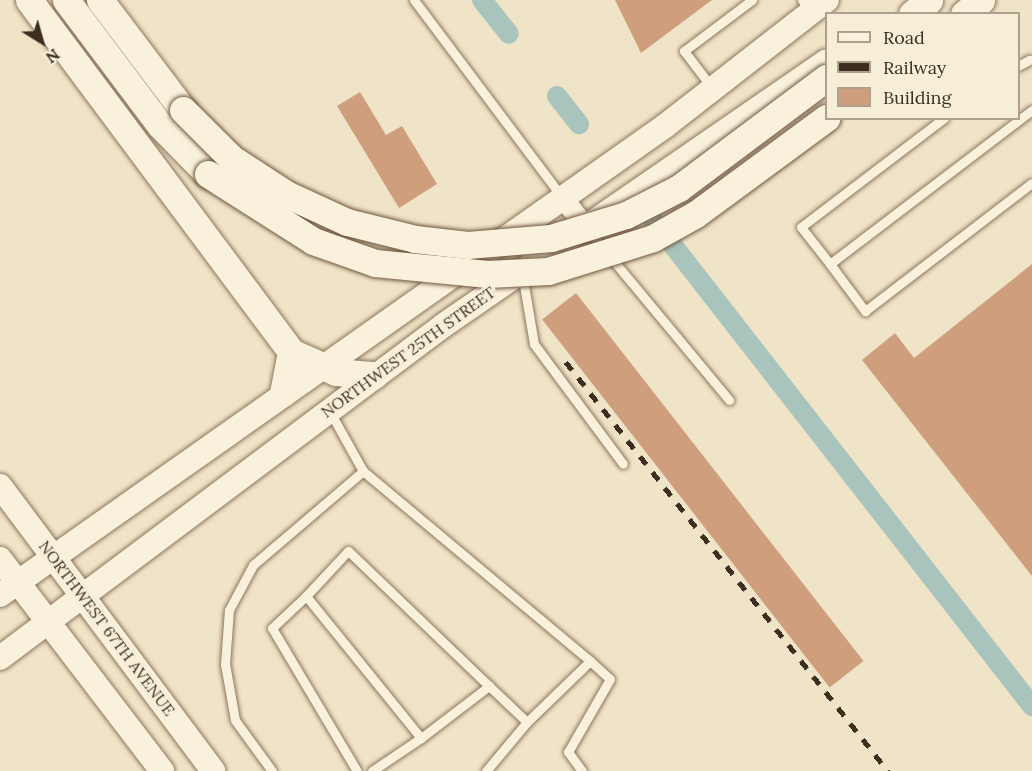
<!DOCTYPE html>
<style>
body{margin:0}
#map{position:relative;width:1032px;height:771px;overflow:hidden;background:#f0e4c8;font-family:Lora,serif}
div>[style]{position:absolute}
.canal>*{height:20px;margin:-10px;padding:0 10px;transform-origin:10px;border-radius:10px;background:#a9c4bc}
.building>*{inset:0;background:#cf9f7d;transform-origin:0 0}
.roads{filter:drop-shadow(0 0 2px #8d765c) drop-shadow(0 0 2px #8d765c)}
.service>*{height:9px;margin:-4.5px;padding:0 4.5px;transform-origin:4.5px;border-radius:4.5px;background:#faf1dc}
.minor>*{height:20px;margin:-10px;padding:0 10px;transform-origin:10px;border-radius:10px;background:#faf1dc}
.tertiary>*{height:24px;margin:-12px;padding:0 12px;transform-origin:12px;border-radius:12px;background:#faf1dc}
.secondary>*{height:27px;margin:-13.5px;padding:0 13.5px;transform-origin:13.5px;border-radius:13.5px;background:#faf1dc}
.rail>*{height:4.5px;margin-top:-2.25px;transform-origin:0;background:repeating-linear-gradient(90deg,#3d2e20 0 10px,transparent 0 20px)}
.bridges{filter:drop-shadow(0 0 2px #6f573f) drop-shadow(0 0 2px #6f573f)}
.secondary-bridge>*{height:27px;margin:-13.5px;padding:0 13.5px;transform-origin:13.5px;border-radius:13.5px;background:#faf1dc}
span{translate:-50% -50%;white-space:nowrap;text-align:center;line-height:1.15;-webkit-text-stroke:6px #f7eed8;paint-order:stroke}
.street-label{font-size:16px;color:#3d2e20}
.legend{position:absolute;left:825px;top:12px;width:195px;height:108px;box-sizing:border-box;background:#f7eed8;border:2px solid #ada18e;margin:0;padding:8px 10px;list-style:none;font-size:18px;color:#3d2e20}
.legend li{display:flex;align-items:center;gap:12px;height:30px}
.legend b{width:30px;border:2px solid #ada18e}
.north{position:absolute;left:12px;top:12px;width:60px;height:60px;-webkit-text-stroke:4px #f7eed8;paint-order:stroke;rotate:143deg;font-size:16px;font-weight:700;line-height:24px;text-align:center;color:#3d2e20}
.north::after{content:'';display:block;margin:auto;width:21px;height:27px;background:#3d2e20;clip-path:polygon(50% 0,100% 100%,50% 72%,0 100%)}
</style>
<div id="map">
<div class="canal">
<i style="left:482px;top:0;width:43px;rotate:51.5deg"></i>
<i style="left:557px;top:96px;width:36px;rotate:52deg"></i>
<i style="left:643px;top:207px;width:633px;rotate:52.06deg"></i>
</div>
<div class="building">
<i style="clip-path:polygon(615px 0,712px 0,641px 53px)"></i>
<i style="clip-path:polygon(360px 92px,386px 135px,402px 126px,437px 184px,399px 208px,337px 106px)"></i>
<i style="clip-path:polygon(1032px 264px,1032px 576px,862px 360px,895px 333px,914px 358px)"></i>
<i style="left:576px;top:293px;width:467px;height:43px;rotate:52deg"></i>
</div>
<div class="roads">
<div class="service">
<i style="left:414px;top:0;width:245px;rotate:53.1deg"></i>
<i style="left:802px;top:0;width:15px;rotate:53deg"></i>
<i style="left:1018px;top:66px;width:13px;rotate:-29deg"></i>
<i style="left:713px;top:89px;width:48px;rotate:-127.3deg"></i>
<i style="left:684px;top:51px;width:85px;rotate:-36.9deg"></i>
<i style="left:1032px;top:110px;width:254px;rotate:142.7deg"></i>
<i style="left:830px;top:264px;width:59px;rotate:53.3deg"></i>
<i style="left:865px;top:311px;width:210px;rotate:-37.5deg"></i>
<i style="left:588px;top:230px;width:221px;rotate:50.3deg"></i>
<i style="left:830px;top:264px;width:47px;rotate:-128.1deg"></i>
<i style="left:801px;top:227px;width:180px;rotate:-37.3deg"></i>
<i style="left:522px;top:273px;width:72px;rotate:80.4deg"></i>
<i style="left:534px;top:344px;width:149px;rotate:53.4deg"></i>
<i style="left:363px;top:471px;width:296px;rotate:39.9deg"></i>
<i style="left:590px;top:661px;width:88px;rotate:135.9deg"></i>
<i style="left:306px;top:596px;width:47px;rotate:136.7deg"></i>
<i style="left:272px;top:628px;width:166px;rotate:59.3deg"></i>
<i style="left:272px;top:771px;width:63px;rotate:-126deg"></i>
<i style="left:235px;top:720px;width:57px;rotate:-100.1deg"></i>
<i style="left:225px;top:664px;width:54px;rotate:-85.8deg"></i>
<i style="left:229px;top:610px;width:51px;rotate:-61.9deg"></i>
<i style="left:253px;top:565px;width:145px;rotate:-40.5deg"></i>
<i style="left:363px;top:471px;width:68px;rotate:-119.2deg"></i>
<i style="left:372px;top:771px;width:59px;rotate:-34deg"></i>
<i style="left:486px;top:771px;width:64px;rotate:-50.1deg"></i>
<i style="left:527px;top:722px;width:52px;rotate:-136.5deg"></i>
<i style="left:489px;top:686px;width:195px;rotate:-136.2deg"></i>
<i style="left:348px;top:551px;width:62px;rotate:133deg"></i>
<i style="left:306px;top:596px;width:183px;rotate:51deg"></i>
<i style="left:421px;top:738px;width:86px;rotate:-37.4deg"></i>
<i style="left:582px;top:771px;width:24px;rotate:-126deg"></i>
<i style="left:568px;top:752px;width:84px;rotate:-60.1deg"></i>
<i style="left:610px;top:679px;width:27px;rotate:-138deg"></i>
</div>
<div class="minor">
<i style="left:563px;top:198px;width:36px;rotate:52deg"></i>
</div>
<div class="tertiary">
<i style="left:0;top:486px;width:356px;rotate:53.2deg"></i>
<i style="left:0;top:559px;width:267px;rotate:52.6deg"></i>
<i style="left:0;top:595px;width:814px;rotate:-35.19deg"></i>
<i style="left:665px;top:126px;width:205px;rotate:-37.9deg"></i>
<i style="left:0;top:658px;width:555px;rotate:-36.87deg"></i>
<i style="left:444px;top:325px;width:464px;rotate:-34.6deg"></i>
</div>
<div class="secondary">
<i style="left:29px;top:0;width:439px;rotate:53.3deg"></i>
<i style="left:291px;top:352px;width:49px;rotate:24deg"></i>
<i style="left:336px;top:372px;width:38px;rotate:5deg"></i>
<i style="left:66px;top:0;width:156px;rotate:53.1deg"></i>
<i style="left:160px;top:125px;width:69px;rotate:45.6deg"></i>
<i style="left:100px;top:0;width:138px;rotate:53deg"></i>
<i style="left:912px;top:14px;width:22px;rotate:-39deg"></i>
<i style="left:964px;top:14px;width:22px;rotate:-39deg"></i>
<i style="left:283px;top:393px;width:42px;rotate:-79deg"></i>
</div>
</div>
<div class="rail">
<i style="left:566px;top:362px;width:521px;rotate:51.79deg"></i>
</div>
<div class="bridges">
<div class="secondary-bridge">
<i style="left:183px;top:110px;width:68px;rotate:45deg"></i>
<i style="left:231px;top:158px;width:66px;rotate:33.2deg"></i>
<i style="left:286px;top:194px;width:67px;rotate:24.7deg"></i>
<i style="left:347px;top:222px;width:70px;rotate:14deg"></i>
<i style="left:415px;top:239px;width:53px;rotate:6.5deg"></i>
<i style="left:468px;top:245px;width:83px;rotate:-4.8deg"></i>
<i style="left:551px;top:238px;width:78px;rotate:-17deg"></i>
<i style="left:626px;top:215px;width:59px;rotate:-27deg"></i>
<i style="left:679px;top:188px;width:184px;rotate:-36.8deg"></i>
<i style="left:208px;top:174px;width:125px;rotate:32.5deg"></i>
<i style="left:313px;top:241px;width:66px;rotate:19.5deg"></i>
<i style="left:375px;top:263px;width:113px;rotate:5.6deg"></i>
<i style="left:487px;top:274px;width:61px;rotate:-2.8deg"></i>
<i style="left:548px;top:271px;width:110px;rotate:-17.4deg"></i>
<i style="left:653px;top:238px;width:49px;rotate:-29.2deg"></i>
<i style="left:696px;top:214px;width:162px;rotate:-36.4deg"></i>
</div>
</div>
<div class="street-label">
<span style="left:408px;top:352px;rotate:-36deg">NORTHWEST 25TH STREET</span>
<span style="left:107px;top:628px;rotate:53deg">NORTHWEST 67TH AVENUE</span>
</div>
<ul class="legend">
<li><b style="height:8px;background:#faf1dc"></b>Road</li>
<li><b style="height:8px;background:#3d2e20"></b>Railway</li>
<li><b style="height:16px;background:#cf9f7d"></b>Building</li>
</ul>
<div class="north">N</div>
</div>
